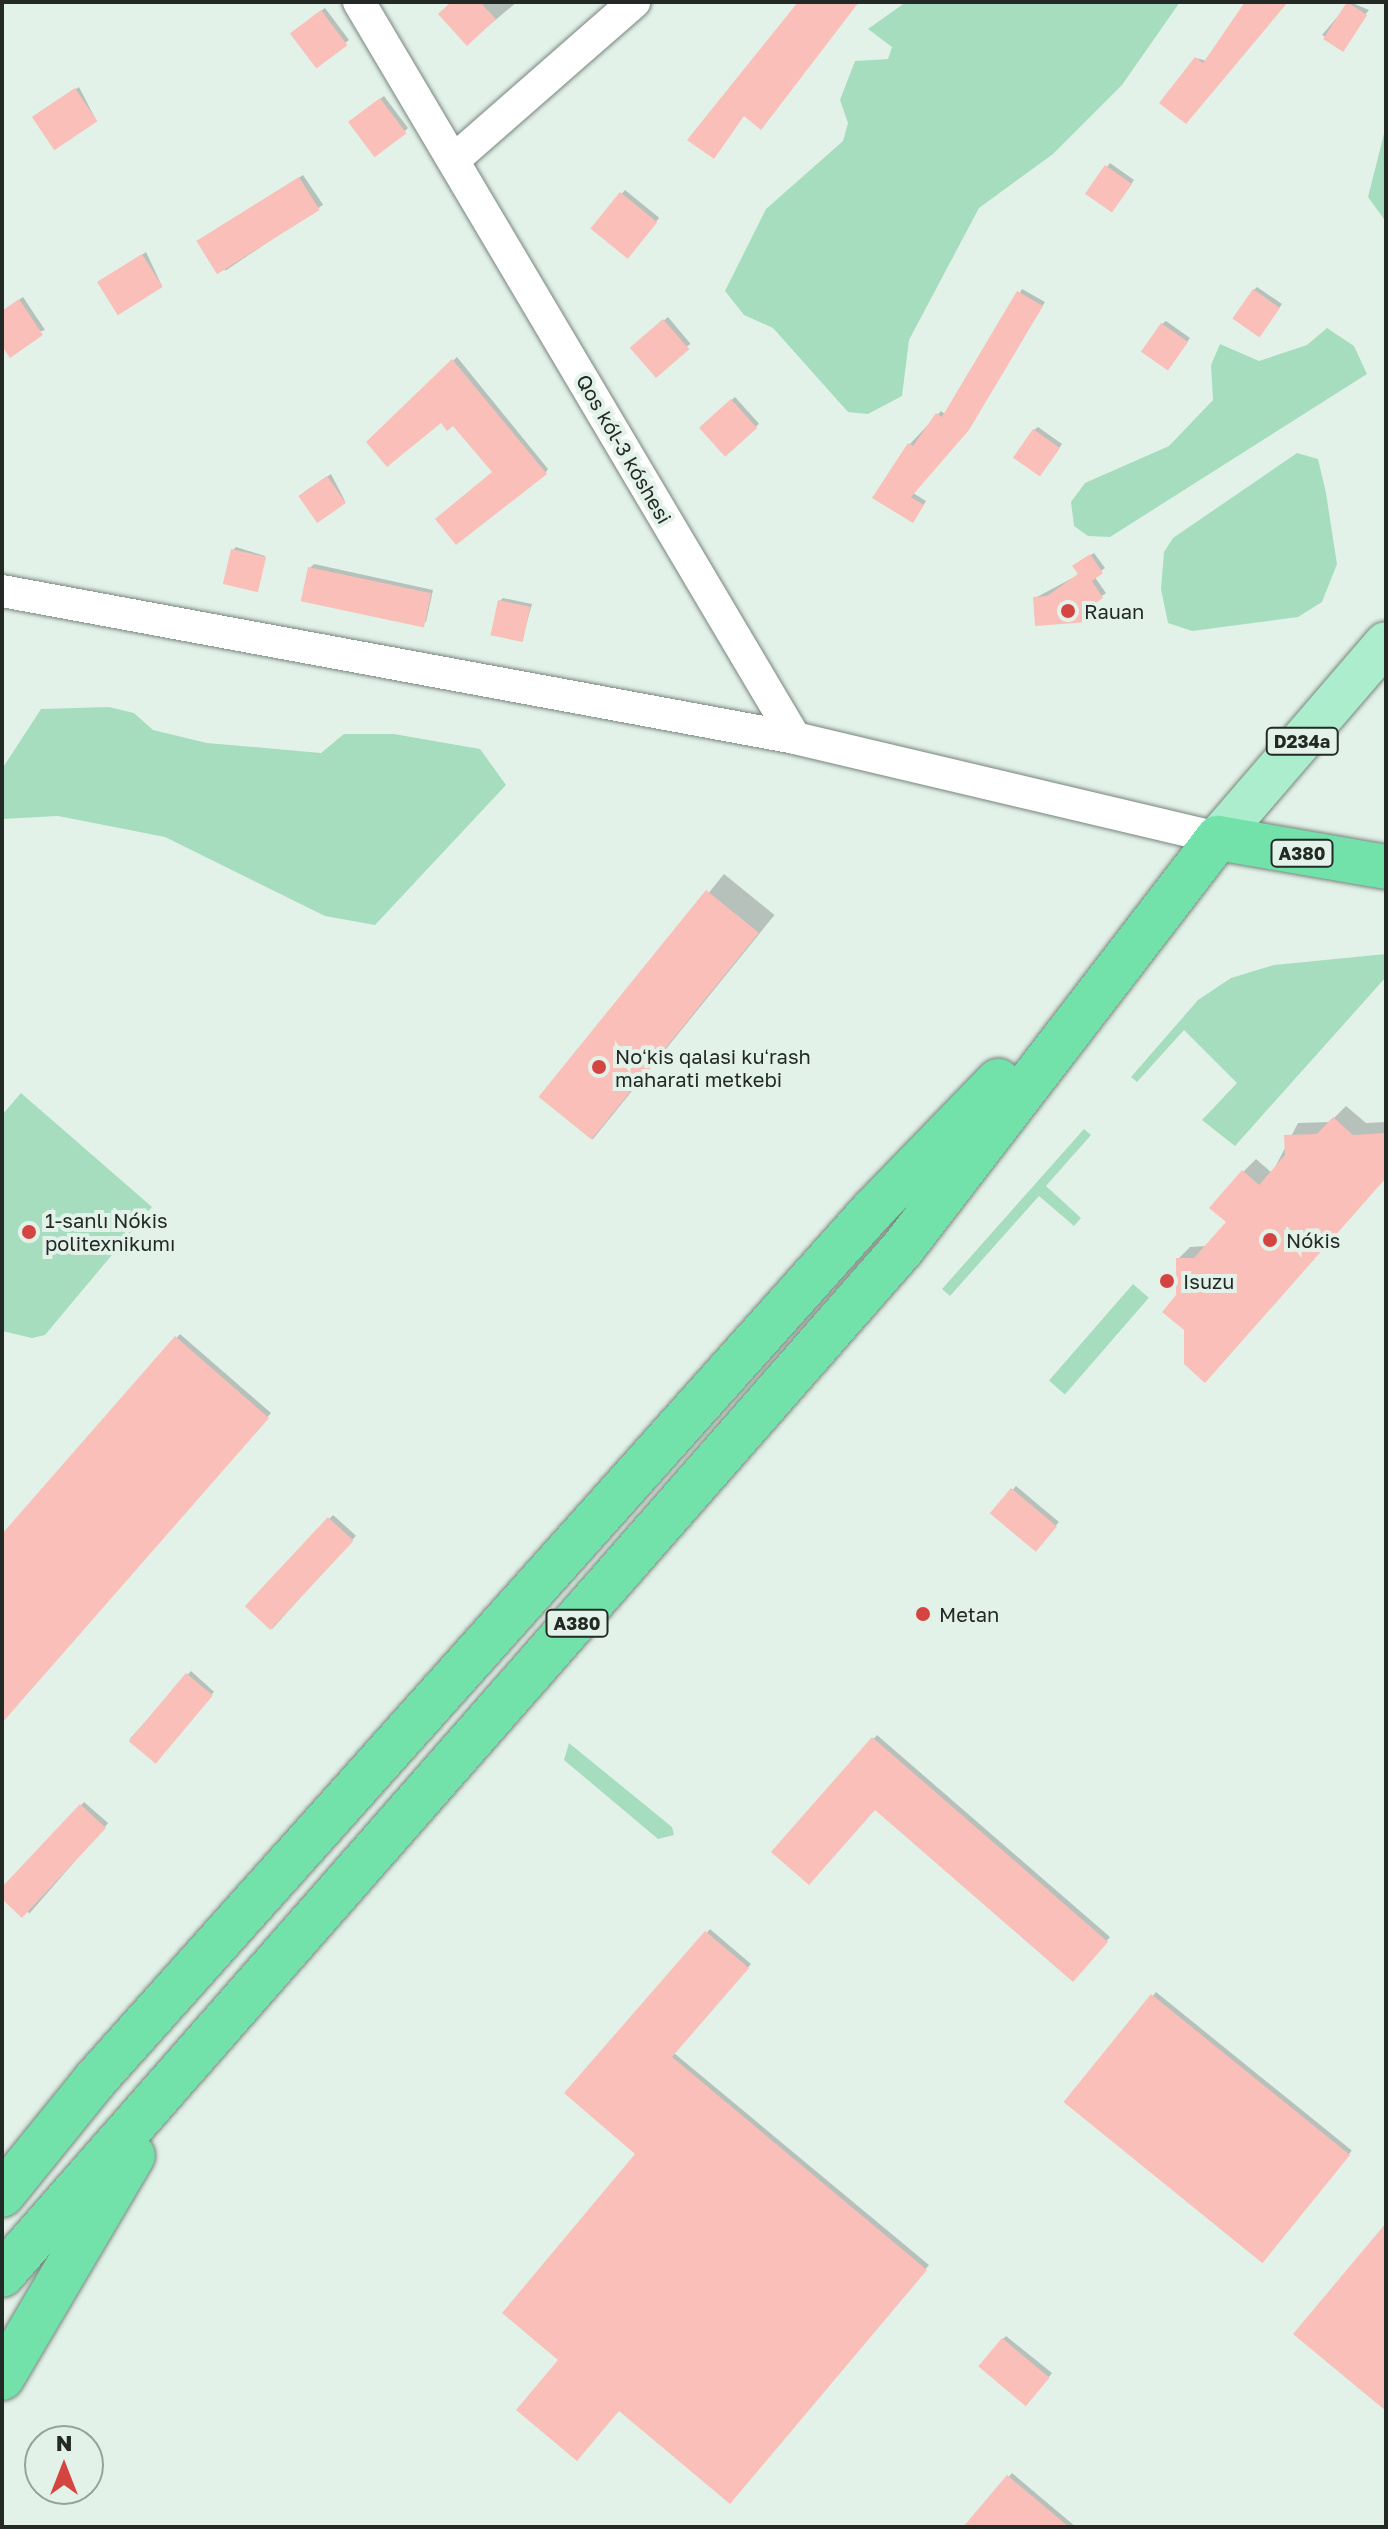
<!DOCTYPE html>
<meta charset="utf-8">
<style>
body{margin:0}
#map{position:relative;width:1388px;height:2529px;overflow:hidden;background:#e3f2e9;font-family:"Golos Text",sans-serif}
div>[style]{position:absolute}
.green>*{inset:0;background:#a7ddbf;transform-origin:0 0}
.shadow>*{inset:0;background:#0003;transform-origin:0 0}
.building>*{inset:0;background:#f9bfb8;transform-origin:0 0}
.roads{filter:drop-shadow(0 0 2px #78857d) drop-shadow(0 0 2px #78857d)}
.minor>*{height:32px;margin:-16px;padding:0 16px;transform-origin:16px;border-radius:16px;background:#fff}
.major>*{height:42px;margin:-21px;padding:0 21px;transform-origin:21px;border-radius:21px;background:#abedcc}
.highway>*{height:44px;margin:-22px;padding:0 22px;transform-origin:22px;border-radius:22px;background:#73e1aa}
.dots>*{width:22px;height:22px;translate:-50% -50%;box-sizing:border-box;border:4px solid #e3f2e9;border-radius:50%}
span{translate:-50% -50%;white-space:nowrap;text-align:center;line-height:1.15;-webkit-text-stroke:8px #e3f2e9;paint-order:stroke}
.shield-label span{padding:2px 6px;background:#e3f2e9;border:2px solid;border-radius:6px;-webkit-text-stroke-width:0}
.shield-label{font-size:18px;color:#232925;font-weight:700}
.street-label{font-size:20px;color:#232925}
.poi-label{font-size:20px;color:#232925}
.left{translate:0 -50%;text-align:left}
.frame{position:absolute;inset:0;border:4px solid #232925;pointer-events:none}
.north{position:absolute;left:24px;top:2425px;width:80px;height:80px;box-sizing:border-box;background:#e3f2e9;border:2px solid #96a29b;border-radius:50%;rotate:0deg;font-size:22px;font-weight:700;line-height:32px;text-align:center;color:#232925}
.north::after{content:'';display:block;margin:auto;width:28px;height:36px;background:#d44541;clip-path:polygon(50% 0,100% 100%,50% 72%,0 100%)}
</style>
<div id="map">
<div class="green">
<i style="clip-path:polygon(906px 2px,1180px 2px,1122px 85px,1053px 154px,979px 208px,909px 340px,902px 396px,868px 414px,848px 412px,773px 328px,744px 315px,725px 291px,766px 209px,843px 141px,848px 123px,840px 100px,855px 61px,888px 59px,892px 47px,868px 29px)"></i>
<i style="clip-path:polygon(1386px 126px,1386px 219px,1384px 219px,1368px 197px)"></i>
<i style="clip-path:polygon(1327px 328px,1354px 346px,1367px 374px,1110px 537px,1088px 536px,1074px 526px,1071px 502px,1085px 483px,1169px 446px,1213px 400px,1211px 365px,1220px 344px,1259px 361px,1307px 345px)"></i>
<i style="clip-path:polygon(1297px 453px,1318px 459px,1326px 493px,1337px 564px,1322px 602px,1298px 617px,1192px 631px,1168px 623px,1161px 589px,1164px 552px,1173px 538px)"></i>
<i style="clip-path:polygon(109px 707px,134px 713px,153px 730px,207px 743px,321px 753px,344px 734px,394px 734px,480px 749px,506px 785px,375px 925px,325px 916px,165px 837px,58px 816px,2px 819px,2px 769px,41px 709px)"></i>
<i style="clip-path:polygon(1386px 954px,1386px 977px,1235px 1146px,1202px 1120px,1237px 1083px,1184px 1030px,1137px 1082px,1131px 1077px,1198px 1000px,1231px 978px,1274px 965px)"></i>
<i style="clip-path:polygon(21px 1093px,152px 1207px,45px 1335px,32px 1338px,2px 1331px,2px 1115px)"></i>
<i style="clip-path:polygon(1084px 1129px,1091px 1135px,1046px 1186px,1081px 1218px,1074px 1226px,1039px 1196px,950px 1296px,942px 1289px)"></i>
<i style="left:1133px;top:1284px;width:21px;height:128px;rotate:41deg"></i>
<i style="clip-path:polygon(569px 1743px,672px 1827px,674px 1835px,658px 1839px,564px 1760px)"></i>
</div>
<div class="shadow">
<i style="clip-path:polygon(454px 2px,517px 2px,468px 43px)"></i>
<i style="clip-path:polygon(1247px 2px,1286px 2px,1189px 118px,1196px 58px,1207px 61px)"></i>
<i style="clip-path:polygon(1350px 2px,1369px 10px,1341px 45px,1322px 35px)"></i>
<i style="left:325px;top:8px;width:40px;height:37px;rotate:53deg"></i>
<i style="clip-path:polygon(79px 87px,96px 120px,38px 113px)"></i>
<i style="clip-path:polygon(384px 96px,408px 128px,404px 132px,354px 118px)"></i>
<i style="clip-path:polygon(1110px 163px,1134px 180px,1115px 207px,1107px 167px)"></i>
<i style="left:303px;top:175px;width:36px;height:118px;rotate:56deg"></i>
<i style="left:625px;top:190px;width:44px;height:50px;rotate:39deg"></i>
<i style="clip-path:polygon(146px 252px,162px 286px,104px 280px)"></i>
<i style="clip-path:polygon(1257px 287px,1282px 304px,1262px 331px,1254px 290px)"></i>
<i style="clip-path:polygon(1022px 289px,1045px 302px,969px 422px,913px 493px,926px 501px,916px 517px,875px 498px,910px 444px,941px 411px,946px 415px)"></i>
<i style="clip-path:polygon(23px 297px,45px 330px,2px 342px,2px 312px)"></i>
<i style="left:668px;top:317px;width:35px;height:47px;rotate:50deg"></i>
<i style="clip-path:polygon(1166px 321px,1190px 338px,1171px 365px,1162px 324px)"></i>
<i style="clip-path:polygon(457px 357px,548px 469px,545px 473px,494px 472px,454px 424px,442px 420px,369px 442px)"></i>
<i style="left:735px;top:397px;width:36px;height:46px;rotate:48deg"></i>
<i style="clip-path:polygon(1038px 427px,1062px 444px,1043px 471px,1034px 430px)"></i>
<i style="clip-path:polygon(331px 474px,345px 501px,304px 492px)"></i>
<i style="clip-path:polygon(236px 547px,265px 556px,255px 589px,233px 550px)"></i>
<i style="clip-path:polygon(1094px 553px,1105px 568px,1094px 576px,1106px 593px,1084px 609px,1090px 617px,1077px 604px,1087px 620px,1037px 624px,1035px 598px,1080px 574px,1078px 563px)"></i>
<i style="clip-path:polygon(314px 564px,433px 590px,426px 622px,310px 568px)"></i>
<i style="clip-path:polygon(503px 598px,532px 604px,522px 640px,500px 601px)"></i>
<i style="left:724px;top:874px;width:65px;height:289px;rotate:39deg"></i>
<i style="clip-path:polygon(1346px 1106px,1366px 1123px,1386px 1122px,1386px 1177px,1186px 1329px,1178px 1259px,1190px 1247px,1207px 1246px,1228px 1222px,1243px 1172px,1256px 1159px,1272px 1173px,1298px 1123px,1330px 1122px)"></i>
<i style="clip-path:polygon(180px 1334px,271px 1413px,2px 1721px,2px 1537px)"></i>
<i style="left:1016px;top:1486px;width:56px;height:35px;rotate:40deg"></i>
<i style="left:333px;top:1515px;width:31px;height:125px;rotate:42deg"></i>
<i style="left:191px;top:1671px;width:31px;height:91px;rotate:42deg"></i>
<i style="clip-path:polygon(877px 1735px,1110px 1937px,1073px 1979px,875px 1808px,774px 1852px)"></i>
<i style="left:84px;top:1802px;width:32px;height:120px;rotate:41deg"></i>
<i style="clip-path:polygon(710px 1929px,751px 1964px,674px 2053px,929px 2265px,730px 2501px,561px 2360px,638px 2154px,567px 2093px)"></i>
<i style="left:1156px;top:1992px;width:252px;height:142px;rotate:39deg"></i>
<i style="clip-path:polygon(1006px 2336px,1052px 2373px,1030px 2400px,1003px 2339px)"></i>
<i style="clip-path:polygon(1012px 2473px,1076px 2527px,966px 2527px)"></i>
</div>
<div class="building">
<i style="clip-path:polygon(451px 2px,480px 2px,496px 19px,467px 46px,438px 14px)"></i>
<i style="clip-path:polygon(798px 2px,859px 2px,761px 130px,744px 116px,714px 159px,687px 140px)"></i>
<i style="clip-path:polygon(1245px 2px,1288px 2px,1186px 124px,1159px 103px,1195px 57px,1203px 63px)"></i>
<i style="left:1347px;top:2px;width:24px;height:44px;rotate:33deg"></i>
<i style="left:321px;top:10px;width:44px;height:39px;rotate:53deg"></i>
<i style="left:75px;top:88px;width:40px;height:52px;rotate:56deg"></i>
<i style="left:380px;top:98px;width:44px;height:40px;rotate:53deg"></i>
<i style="left:1105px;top:165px;width:33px;height:35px;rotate:35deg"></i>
<i style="left:299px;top:177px;width:39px;height:121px;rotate:58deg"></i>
<i style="left:620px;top:192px;width:48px;height:47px;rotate:39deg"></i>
<i style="left:142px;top:254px;width:39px;height:53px;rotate:58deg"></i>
<i style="left:1253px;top:289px;width:33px;height:36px;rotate:35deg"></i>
<i style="clip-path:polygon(1017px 291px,1043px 306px,969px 430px,911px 497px,924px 505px,913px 523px,872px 498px,908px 443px,913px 446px,936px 413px,942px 417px)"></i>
<i style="clip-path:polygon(19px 299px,43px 335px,10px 358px,2px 346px,2px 311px)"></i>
<i style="left:663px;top:319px;width:40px;height:44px;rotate:49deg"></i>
<i style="left:1161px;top:323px;width:33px;height:35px;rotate:35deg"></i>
<i style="clip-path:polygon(452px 359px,547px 474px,456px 545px,435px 519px,492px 472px,453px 426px,447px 431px,441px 423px,387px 467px,366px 442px)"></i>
<i style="left:731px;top:399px;width:39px;height:43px;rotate:48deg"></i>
<i style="left:1033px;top:429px;width:33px;height:35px;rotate:35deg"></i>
<i style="left:327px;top:476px;width:33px;height:35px;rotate:55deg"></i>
<i style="left:231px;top:549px;width:36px;height:36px;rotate:13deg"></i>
<i style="clip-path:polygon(1090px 554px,1103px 573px,1092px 581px,1103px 598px,1081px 613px,1088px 622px,1035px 626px,1033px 597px,1047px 596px,1078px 574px,1072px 566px)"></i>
<i style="left:308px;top:567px;width:126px;height:35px;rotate:12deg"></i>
<i style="left:498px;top:600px;width:33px;height:36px;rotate:12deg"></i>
<i style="left:706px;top:890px;width:68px;height:266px;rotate:39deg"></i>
<i style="clip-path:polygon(1333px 1117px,1353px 1135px,1386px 1133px,1386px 1178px,1205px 1383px,1184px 1364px,1184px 1330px,1162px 1312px,1176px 1295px,1176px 1258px,1194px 1258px,1226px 1222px,1209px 1208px,1242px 1170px,1259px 1185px,1285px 1155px,1284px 1135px,1317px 1134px)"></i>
<i style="clip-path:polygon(175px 1336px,269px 1418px,2px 1723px,2px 1534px)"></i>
<i style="left:1011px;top:1488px;width:60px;height:33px;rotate:40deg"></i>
<i style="left:328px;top:1517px;width:35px;height:122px;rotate:43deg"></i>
<i style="left:186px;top:1673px;width:35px;height:89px;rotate:40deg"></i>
<i style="clip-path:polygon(872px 1737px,1108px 1942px,1073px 1982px,875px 1810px,809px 1885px,771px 1852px)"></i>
<i style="clip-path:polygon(80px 1804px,106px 1828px,22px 1918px,2px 1899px,2px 1887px)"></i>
<i style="clip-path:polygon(705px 1931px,749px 1968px,672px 2057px,927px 2270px,730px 2504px,619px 2411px,577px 2461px,516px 2410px,558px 2360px,502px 2313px,635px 2154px,564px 2093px)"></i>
<i style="left:1151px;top:1994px;width:256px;height:139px;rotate:39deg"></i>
<i style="clip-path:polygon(1386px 2223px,1386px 2411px,1293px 2334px)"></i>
<i style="left:1002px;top:2338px;width:62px;height:37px;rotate:40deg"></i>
<i style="clip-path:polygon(1007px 2475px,1069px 2527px,963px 2527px)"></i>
</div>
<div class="roads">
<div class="minor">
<i style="left:359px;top:2px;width:855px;rotate:59.36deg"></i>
<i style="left:456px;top:158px;width:237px;rotate:-41.2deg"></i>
<i style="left:2px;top:591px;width:807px;rotate:10.5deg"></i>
<i style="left:795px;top:738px;width:435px;rotate:13.3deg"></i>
</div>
<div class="major">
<i style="left:1218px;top:838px;width:257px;rotate:-49.3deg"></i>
</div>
<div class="highway">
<i style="left:2px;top:2195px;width:148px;rotate:-51deg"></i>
<i style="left:95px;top:2080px;width:1167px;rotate:-48.2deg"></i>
<i style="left:873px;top:1210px;width:180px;rotate:-45.9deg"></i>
<i style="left:2px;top:2275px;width:1366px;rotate:-48.74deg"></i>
<i style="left:903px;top:1248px;width:517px;rotate:-52.47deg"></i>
<i style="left:1218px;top:838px;width:170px;rotate:9.8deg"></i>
<i style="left:2px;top:2378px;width:258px;rotate:-59.5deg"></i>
</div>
</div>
<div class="dots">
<i style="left:1068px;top:611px;background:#d44541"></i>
<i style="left:599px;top:1067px;background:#d44541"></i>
<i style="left:29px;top:1232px;background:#d44541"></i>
<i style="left:1270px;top:1240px;background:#d44541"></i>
<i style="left:1167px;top:1281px;background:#d44541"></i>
<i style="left:923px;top:1614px;background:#d44541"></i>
</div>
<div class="shield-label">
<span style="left:1302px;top:741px">D234a</span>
<span style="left:1302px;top:853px">A380</span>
<span style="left:577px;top:1623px">A380</span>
</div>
<div class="street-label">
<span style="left:624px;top:449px;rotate:60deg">Qos kól-3 kóshesi</span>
</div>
<div class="poi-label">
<span class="left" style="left:1084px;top:611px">Rauan</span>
<span class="left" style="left:615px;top:1068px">Noʻkis qalasi kuʻrash<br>maharati metkebi</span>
<span class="left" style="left:45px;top:1232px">1-sanlı Nókis<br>politexnikumı</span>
<span class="left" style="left:1286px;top:1240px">Nókis</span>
<span class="left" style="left:1183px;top:1281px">Isuzu</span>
<span class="left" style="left:939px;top:1614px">Metan</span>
</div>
<div class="frame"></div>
<div class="north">N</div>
</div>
